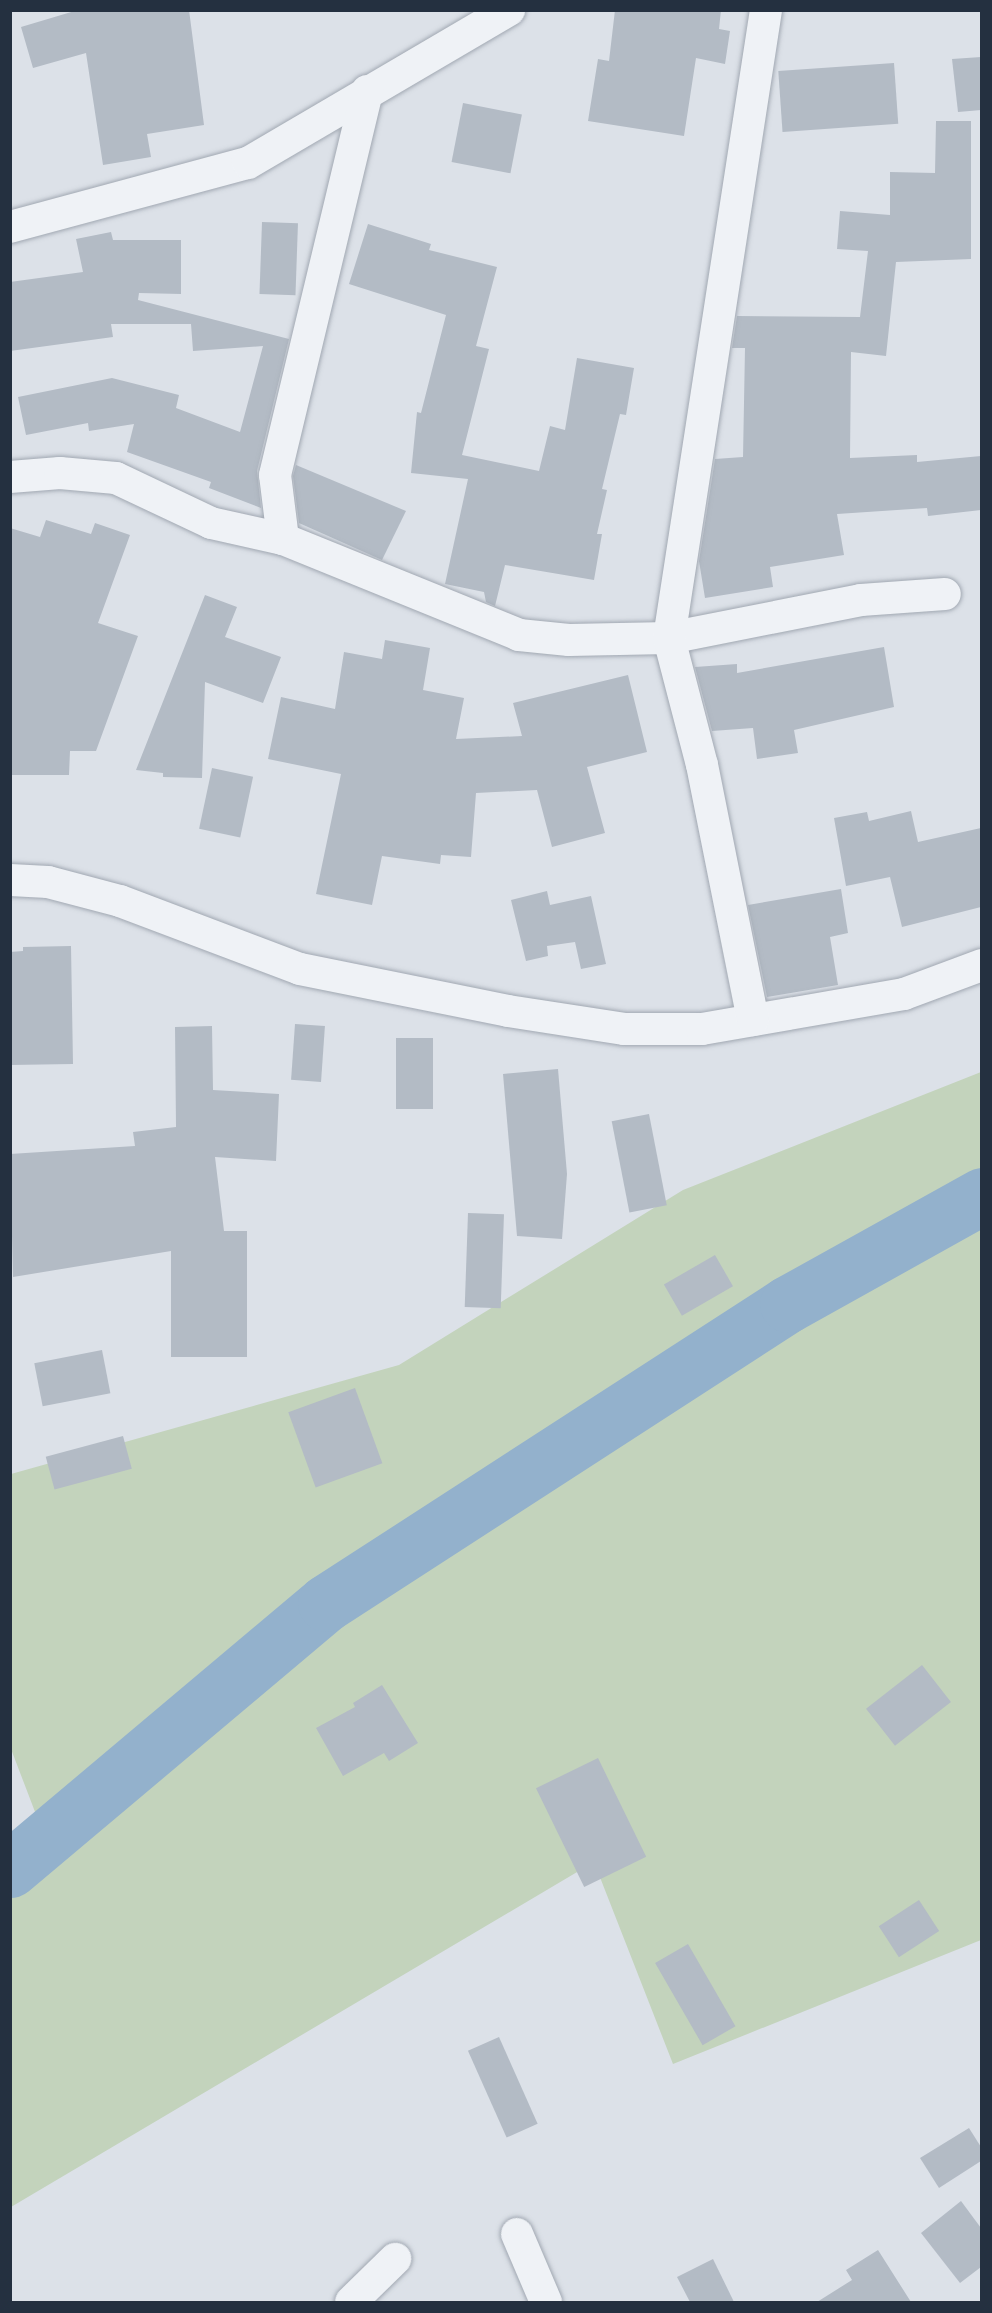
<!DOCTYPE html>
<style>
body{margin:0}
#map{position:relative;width:992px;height:2313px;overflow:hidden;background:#dce1e8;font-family:"Roboto Condensed",sans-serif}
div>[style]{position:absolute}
.green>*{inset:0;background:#c3d3bc}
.river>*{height:57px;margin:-28.5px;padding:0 28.5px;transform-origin:28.5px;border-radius:28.5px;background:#93b1cc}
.building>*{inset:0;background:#b3bbc5;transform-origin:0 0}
.roads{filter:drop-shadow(0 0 2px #a1a8b2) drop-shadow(0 0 2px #a1a8b2)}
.street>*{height:32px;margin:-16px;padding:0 16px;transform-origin:16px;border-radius:16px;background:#eff2f6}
span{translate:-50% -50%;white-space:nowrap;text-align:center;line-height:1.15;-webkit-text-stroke:5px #ebf0f5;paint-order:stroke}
.frame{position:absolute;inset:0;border:12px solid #243040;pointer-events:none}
</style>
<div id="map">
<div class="green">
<i style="clip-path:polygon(981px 1072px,981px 1940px,673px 2064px,594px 1862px,11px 2207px,11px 1877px,45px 1838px,11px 1749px,11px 1474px,399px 1365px,683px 1190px)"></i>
</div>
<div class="river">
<i style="left:10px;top:1869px;width:413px;rotate:-40.1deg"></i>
<i style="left:326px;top:1603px;width:550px;rotate:-32.91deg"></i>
<i style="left:788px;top:1304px;width:222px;rotate:-29.1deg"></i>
</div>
<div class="building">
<i style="clip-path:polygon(78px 10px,189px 10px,204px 125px,147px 134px,151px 157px,103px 165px,86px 53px,33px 68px,21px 27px)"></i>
<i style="clip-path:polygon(615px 10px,721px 10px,719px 29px,730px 31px,725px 64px,696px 58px,684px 136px,588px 121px,598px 59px,609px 61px)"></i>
<i style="clip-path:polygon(981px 57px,981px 110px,958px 112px,952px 59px)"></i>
<i style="left:894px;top:63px;width:61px;height:116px;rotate:86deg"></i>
<i style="left:463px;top:103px;width:60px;height:60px;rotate:11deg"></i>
<i style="clip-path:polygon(936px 121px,971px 121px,971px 259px,896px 262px,886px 356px,851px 352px,850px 458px,917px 455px,917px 462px,981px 456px,981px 510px,928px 516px,927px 508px,837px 514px,844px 555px,770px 567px,773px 587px,705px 598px,699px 561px,715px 459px,743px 457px,745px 348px,732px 348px,737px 316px,860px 317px,868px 251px,837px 249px,840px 211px,890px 215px,890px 172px,935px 173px)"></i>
<i style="left:262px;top:222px;width:36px;height:72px;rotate:2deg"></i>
<i style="clip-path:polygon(368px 224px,431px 244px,429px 250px,497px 267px,476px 346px,489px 349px,462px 455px,539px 471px,550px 426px,565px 430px,577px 358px,634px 368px,626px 415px,620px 414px,602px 489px,607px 490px,597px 534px,602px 534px,594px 580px,505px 565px,495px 606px,486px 602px,484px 592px,445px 584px,468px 479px,411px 473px,417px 412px,421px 413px,446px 315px,349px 284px)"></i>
<i style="clip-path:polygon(111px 232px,113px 240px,181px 240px,181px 294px,139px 293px,138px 300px,289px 339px,257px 471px,261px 508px,209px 488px,211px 482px,127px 452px,134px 424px,89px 431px,88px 423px,26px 435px,18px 397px,112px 378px,179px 395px,176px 408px,240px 432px,263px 346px,193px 351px,191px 324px,111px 324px,113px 337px,10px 351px,10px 282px,83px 272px,76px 239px)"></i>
<i style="clip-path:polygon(296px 465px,406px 511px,382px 560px,299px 523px,293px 476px)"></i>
<i style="clip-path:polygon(46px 520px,91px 534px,95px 523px,130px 535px,98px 623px,138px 636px,96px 751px,70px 751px,69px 775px,10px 775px,10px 528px,40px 537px)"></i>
<i style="clip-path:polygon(205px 595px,237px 607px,225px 637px,281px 657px,263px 703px,205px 682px,202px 778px,163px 777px,163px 773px,136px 770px)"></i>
<i style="clip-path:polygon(385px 640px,430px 648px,423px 690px,464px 698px,456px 739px,522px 736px,513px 703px,628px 675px,647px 752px,587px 767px,605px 833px,552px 847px,537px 790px,476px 793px,471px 857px,441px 855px,440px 864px,382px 856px,372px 905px,316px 894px,341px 774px,268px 759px,281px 697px,335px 709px,344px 652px,382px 659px)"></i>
<i style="clip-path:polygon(884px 647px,894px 707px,794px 730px,798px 753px,757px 759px,753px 728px,712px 731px,695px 667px,737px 664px,737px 673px)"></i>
<i style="left:212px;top:768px;width:42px;height:62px;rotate:12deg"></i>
<i style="clip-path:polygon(911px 811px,918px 842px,981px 828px,981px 907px,902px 927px,890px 877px,846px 886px,834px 818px,867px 812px,869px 821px)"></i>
<i style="clip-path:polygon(841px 889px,848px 933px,830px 937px,838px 985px,767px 997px,748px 905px)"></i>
<i style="clip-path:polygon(547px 891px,550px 905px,591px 896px,606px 964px,581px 969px,575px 942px,547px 946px,548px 956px,526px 961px,511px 900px)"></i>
<i style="clip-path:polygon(71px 946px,73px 1064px,10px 1065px,10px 952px,23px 951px,23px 947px)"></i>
<i style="left:295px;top:1024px;width:30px;height:56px;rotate:4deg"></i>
<i style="clip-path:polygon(212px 1026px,213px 1090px,279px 1094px,276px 1161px,215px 1157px,224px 1231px,247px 1231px,247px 1357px,171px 1357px,171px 1251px,13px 1277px,10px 1154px,135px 1146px,133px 1132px,176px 1127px,175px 1027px)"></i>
<i style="left:396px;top:1038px;width:37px;height:71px"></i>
<i style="clip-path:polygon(558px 1069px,567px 1174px,562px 1239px,517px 1236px,503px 1074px)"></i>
<i style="left:649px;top:1114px;width:93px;height:38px;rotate:79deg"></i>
<i style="left:468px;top:1213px;width:36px;height:94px;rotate:2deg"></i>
<i style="left:715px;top:1255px;width:36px;height:59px;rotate:60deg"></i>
<i style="left:102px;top:1350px;width:44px;height:69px;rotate:79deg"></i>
<i style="left:355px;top:1388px;width:80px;height:71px;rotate:70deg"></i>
<i style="left:123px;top:1436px;width:34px;height:80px;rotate:75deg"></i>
<i style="left:922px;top:1665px;width:47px;height:71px;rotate:52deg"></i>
<i style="clip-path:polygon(382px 1685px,418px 1743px,389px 1761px,384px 1753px,343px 1776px,316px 1728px,355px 1707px,353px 1703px)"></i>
<i style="left:598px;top:1758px;width:110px;height:69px;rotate:64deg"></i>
<i style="left:919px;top:1900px;width:37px;height:48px;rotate:57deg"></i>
<i style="left:688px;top:1944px;width:95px;height:38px;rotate:60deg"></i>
<i style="left:499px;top:2037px;width:95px;height:34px;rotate:66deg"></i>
<i style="clip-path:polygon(969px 2128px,981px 2147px,981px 2161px,939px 2188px,920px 2158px)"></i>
<i style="clip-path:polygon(961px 2201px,981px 2228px,981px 2267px,960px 2283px,921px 2233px)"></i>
<i style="clip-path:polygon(878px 2250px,911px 2302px,817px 2302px,852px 2280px,846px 2270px)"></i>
<i style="clip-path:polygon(713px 2259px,734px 2302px,690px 2302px,677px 2277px)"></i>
</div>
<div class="roads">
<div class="street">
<i style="left:10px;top:227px;width:246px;rotate:-15.1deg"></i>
<i style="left:248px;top:163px;width:303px;rotate:-30.4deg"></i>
<i style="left:10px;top:477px;width:50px;rotate:-4.6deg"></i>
<i style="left:60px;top:473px;width:56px;rotate:5.1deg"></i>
<i style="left:116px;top:478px;width:105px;rotate:25.3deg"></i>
<i style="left:211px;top:523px;width:74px;rotate:12.5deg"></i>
<i style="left:283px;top:539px;width:255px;rotate:22.1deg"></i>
<i style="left:519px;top:635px;width:50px;rotate:5.7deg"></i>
<i style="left:569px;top:640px;width:100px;rotate:-1.1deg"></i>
<i style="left:669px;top:638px;width:196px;rotate:-11.2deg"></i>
<i style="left:861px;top:600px;width:84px;rotate:-4.1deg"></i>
<i style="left:283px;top:539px;width:64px;rotate:-97.1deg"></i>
<i style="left:275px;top:475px;width:395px;rotate:-76.5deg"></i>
<i style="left:10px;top:880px;width:38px;rotate:3deg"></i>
<i style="left:48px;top:882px;width:74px;rotate:14.8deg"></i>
<i style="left:120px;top:901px;width:192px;rotate:20.7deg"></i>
<i style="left:300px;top:969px;width:212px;rotate:11.4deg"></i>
<i style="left:508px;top:1011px;width:117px;rotate:8.8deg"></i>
<i style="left:624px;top:1029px;width:78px"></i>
<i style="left:702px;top:1029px;width:205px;rotate:-9.8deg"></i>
<i style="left:904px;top:994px;width:83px;rotate:-20.4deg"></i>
<i style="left:753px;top:1020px;width:260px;rotate:-101.3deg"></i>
<i style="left:702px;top:765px;width:131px;rotate:-104.6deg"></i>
<i style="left:669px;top:638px;width:635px;rotate:-81.22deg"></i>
<i style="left:517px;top:2234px;width:74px;rotate:66.9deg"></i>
<i style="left:351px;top:2302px;width:62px;rotate:-44.3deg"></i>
</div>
</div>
<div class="frame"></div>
</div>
